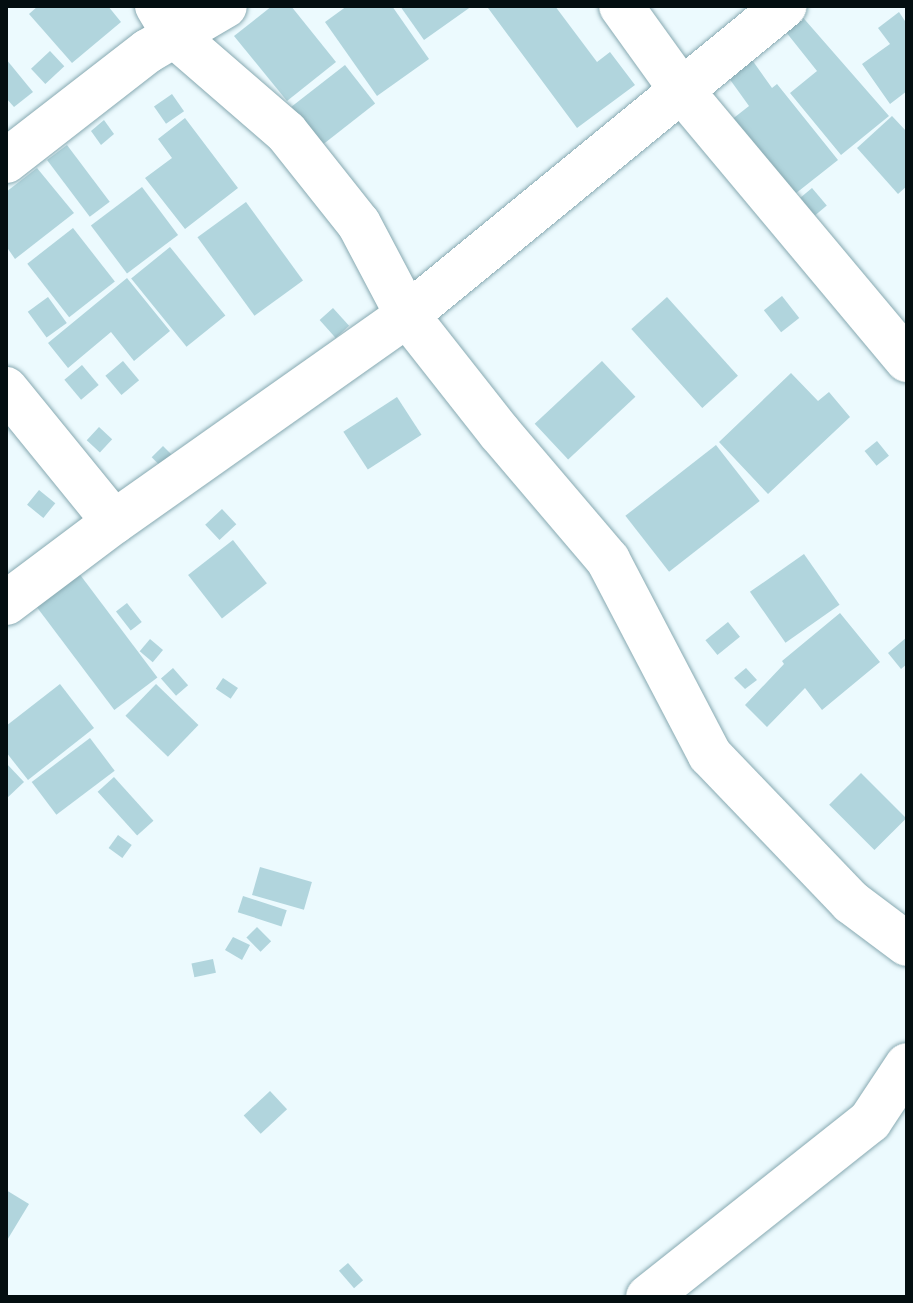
<!DOCTYPE html>
<style>
body{margin:0}
#map{position:relative;width:913px;height:1303px;overflow:hidden;background:#ecfafe;font-family:"Work Sans",sans-serif}
div>[style]{position:absolute}
.building>*{inset:0;background:#b1d5dd;transform-origin:0 0}
.roads{filter:drop-shadow(0 0 2px #87a9b1) drop-shadow(0 0 2px #87a9b1)}
.minor>*{height:44px;margin:-22px;padding:0 22px;transform-origin:22px;border-radius:22px;background:#fff}
span{translate:-50% -50%;white-space:nowrap;text-align:center;line-height:1.15;-webkit-text-stroke:8px #fff;paint-order:stroke}
.frame{position:absolute;inset:0;border:8px solid #030e10;pointer-events:none}
</style>
<div id="map">
<div class="building">
<i style="clip-path:polygon(38px 6px,108px 6px,121px 22px,72px 63px,29px 14px)"></i>
<i style="clip-path:polygon(272px 6px,291px 6px,336px 62px,287px 101px,234px 36px)"></i>
<i style="clip-path:polygon(347px 6px,392px 6px,429px 59px,377px 96px,325px 22px)"></i>
<i style="clip-path:polygon(400px 6px,472px 6px,424px 40px)"></i>
<i style="clip-path:polygon(491px 6px,555px 6px,597px 62px,610px 52px,635px 85px,577px 128px,488px 8px)"></i>
<i style="clip-path:polygon(899px 12px,907px 24px,907px 91px,890px 104px,862px 64px,890px 44px,878px 28px)"></i>
<i style="clip-path:polygon(799px 13px,889px 116px,841px 155px,790px 93px,817px 71px,782px 27px)"></i>
<i style="left:50px;top:51px;width:21px;height:26px;rotate:47deg"></i>
<i style="clip-path:polygon(750px 57px,772px 88px,777px 84px,838px 160px,781px 205px,721px 128px,749px 106px,726px 74px)"></i>
<i style="clip-path:polygon(6px 59px,33px 92px,14px 107px,6px 98px)"></i>
<i style="left:345px;top:65px;width:49px;height:68px;rotate:52deg"></i>
<i style="left:172px;top:94px;width:21px;height:22px;rotate:55deg"></i>
<i style="clip-path:polygon(892px 116px,907px 132px,907px 186px,898px 194px,857px 148px)"></i>
<i style="clip-path:polygon(185px 118px,238px 188px,185px 229px,145px 178px,172px 158px,158px 139px)"></i>
<i style="clip-path:polygon(104px 120px,114px 134px,101px 145px,91px 131px)"></i>
<i style="left:67px;top:145px;width:71px;height:25px;rotate:53deg"></i>
<i style="clip-path:polygon(37px 168px,74px 213px,15px 259px,6px 246px,6px 192px)"></i>
<i style="left:142px;top:187px;width:60px;height:64px;rotate:53deg"></i>
<i style="left:812px;top:188px;width:23px;height:34px;rotate:50deg"></i>
<i style="left:246px;top:202px;width:97px;height:60px;rotate:54deg"></i>
<i style="left:73px;top:228px;width:68px;height:58px;rotate:52deg"></i>
<i style="left:170px;top:247px;width:88px;height:50px;rotate:51deg"></i>
<i style="clip-path:polygon(127px 278px,170px 331px,134px 361px,111px 332px,68px 368px,48px 343px)"></i>
<i style="left:782px;top:296px;width:28px;height:23px;rotate:52deg"></i>
<i style="left:48px;top:297px;width:32px;height:25px;rotate:54deg"></i>
<i style="left:667px;top:297px;width:106px;height:48px;rotate:48deg"></i>
<i style="left:333px;top:308px;width:24px;height:18px;rotate:48deg"></i>
<i style="left:123px;top:361px;width:25px;height:23px;rotate:50deg"></i>
<i style="left:602px;top:361px;width:49px;height:92px;rotate:47deg"></i>
<i style="left:82px;top:365px;width:26px;height:23px;rotate:50deg"></i>
<i style="clip-path:polygon(791px 373px,818px 401px,829px 392px,850px 417px,768px 494px,719px 442px)"></i>
<i style="left:397px;top:397px;width:45px;height:64px;rotate:57deg"></i>
<i style="left:99px;top:427px;width:18px;height:18px;rotate:43deg"></i>
<i style="left:877px;top:441px;width:19px;height:16px;rotate:51deg"></i>
<i style="left:716px;top:445px;width:71px;height:115px;rotate:52deg"></i>
<i style="left:163px;top:446px;width:18px;height:16px;rotate:45deg"></i>
<i style="left:39px;top:490px;width:21px;height:19px;rotate:39deg"></i>
<i style="left:222px;top:509px;width:21px;height:23px;rotate:47deg"></i>
<i style="left:233px;top:540px;width:55px;height:57px;rotate:52deg"></i>
<i style="left:804px;top:554px;width:62px;height:66px;rotate:55deg"></i>
<i style="left:78px;top:572px;width:132px;height:54px;rotate:53deg"></i>
<i style="left:127px;top:603px;width:24px;height:14px;rotate:52deg"></i>
<i style="clip-path:polygon(840px 613px,880px 662px,822px 710px,805px 688px,767px 727px,745px 705px,784px 664px,782px 661px)"></i>
<i style="left:728px;top:622px;width:19px;height:29px;rotate:51deg"></i>
<i style="clip-path:polygon(907px 637px,907px 664px,901px 669px,888px 653px)"></i>
<i style="left:150px;top:639px;width:17px;height:16px;rotate:40deg"></i>
<i style="left:173px;top:668px;width:23px;height:16px;rotate:49deg"></i>
<i style="clip-path:polygon(746px 668px,757px 680px,745px 689px,734px 678px)"></i>
<i style="left:223px;top:678px;width:18px;height:13px;rotate:34deg"></i>
<i style="clip-path:polygon(60px 684px,94px 728px,28px 780px,6px 752px,6px 726px)"></i>
<i style="left:156px;top:684px;width:59px;height:44px;rotate:44deg"></i>
<i style="left:90px;top:738px;width:41px;height:73px;rotate:53deg"></i>
<i style="clip-path:polygon(6px 763px,24px 782px,6px 799px)"></i>
<i style="left:861px;top:773px;width:64px;height:45px;rotate:45deg"></i>
<i style="left:114px;top:777px;width:59px;height:22px;rotate:48deg"></i>
<i style="left:118px;top:835px;width:17px;height:16px;rotate:36deg"></i>
<i style="left:260px;top:867px;width:54px;height:29px;rotate:16deg"></i>
<i style="left:243px;top:896px;width:46px;height:17px;rotate:18deg"></i>
<i style="left:257px;top:927px;width:20px;height:15px;rotate:45deg"></i>
<i style="clip-path:polygon(233px 937px,250px 945px,242px 960px,225px 950px)"></i>
<i style="left:213px;top:959px;width:14px;height:22px;rotate:78deg"></i>
<i style="left:270px;top:1091px;width:25px;height:36px;rotate:47deg"></i>
<i style="clip-path:polygon(6px 1190px,29px 1204px,6px 1242px)"></i>
<i style="left:348px;top:1263px;width:23px;height:12px;rotate:49deg"></i>
</div>
<div class="roads">
<div class="minor">
<i style="left:157px;top:6px;width:35px;rotate:59deg"></i>
<i style="left:175px;top:36px;width:147px;rotate:40.9deg"></i>
<i style="left:286px;top:132px;width:117px;rotate:51.6deg"></i>
<i style="left:359px;top:224px;width:103px;rotate:62.2deg"></i>
<i style="left:407px;top:315px;width:150px;rotate:51.8deg"></i>
<i style="left:500px;top:433px;width:167px;rotate:49.6deg"></i>
<i style="left:608px;top:560px;width:220px;rotate:62.4deg"></i>
<i style="left:710px;top:755px;width:204px;rotate:46.2deg"></i>
<i style="left:851px;top:902px;width:70px;rotate:36.9deg"></i>
<i style="left:621px;top:6px;width:105px;rotate:54.3deg"></i>
<i style="left:682px;top:91px;width:351px;rotate:50.1deg"></i>
<i style="left:6px;top:161px;width:180px;rotate:-37.8deg"></i>
<i style="left:148px;top:51px;width:89px;rotate:-30.3deg"></i>
<i style="left:6px;top:389px;width:171px;rotate:50.9deg"></i>
<i style="left:114px;top:522px;width:135px;rotate:143.1deg"></i>
<i style="left:114px;top:522px;width:359px;rotate:-35.2deg"></i>
<i style="left:407px;top:315px;width:488px;rotate:-39.3deg"></i>
<i style="left:648px;top:1297px;width:283px;rotate:-38.4deg"></i>
<i style="left:870px;top:1121px;width:67px;rotate:-56.5deg"></i>
</div>
</div>
<div class="frame"></div>
</div>
